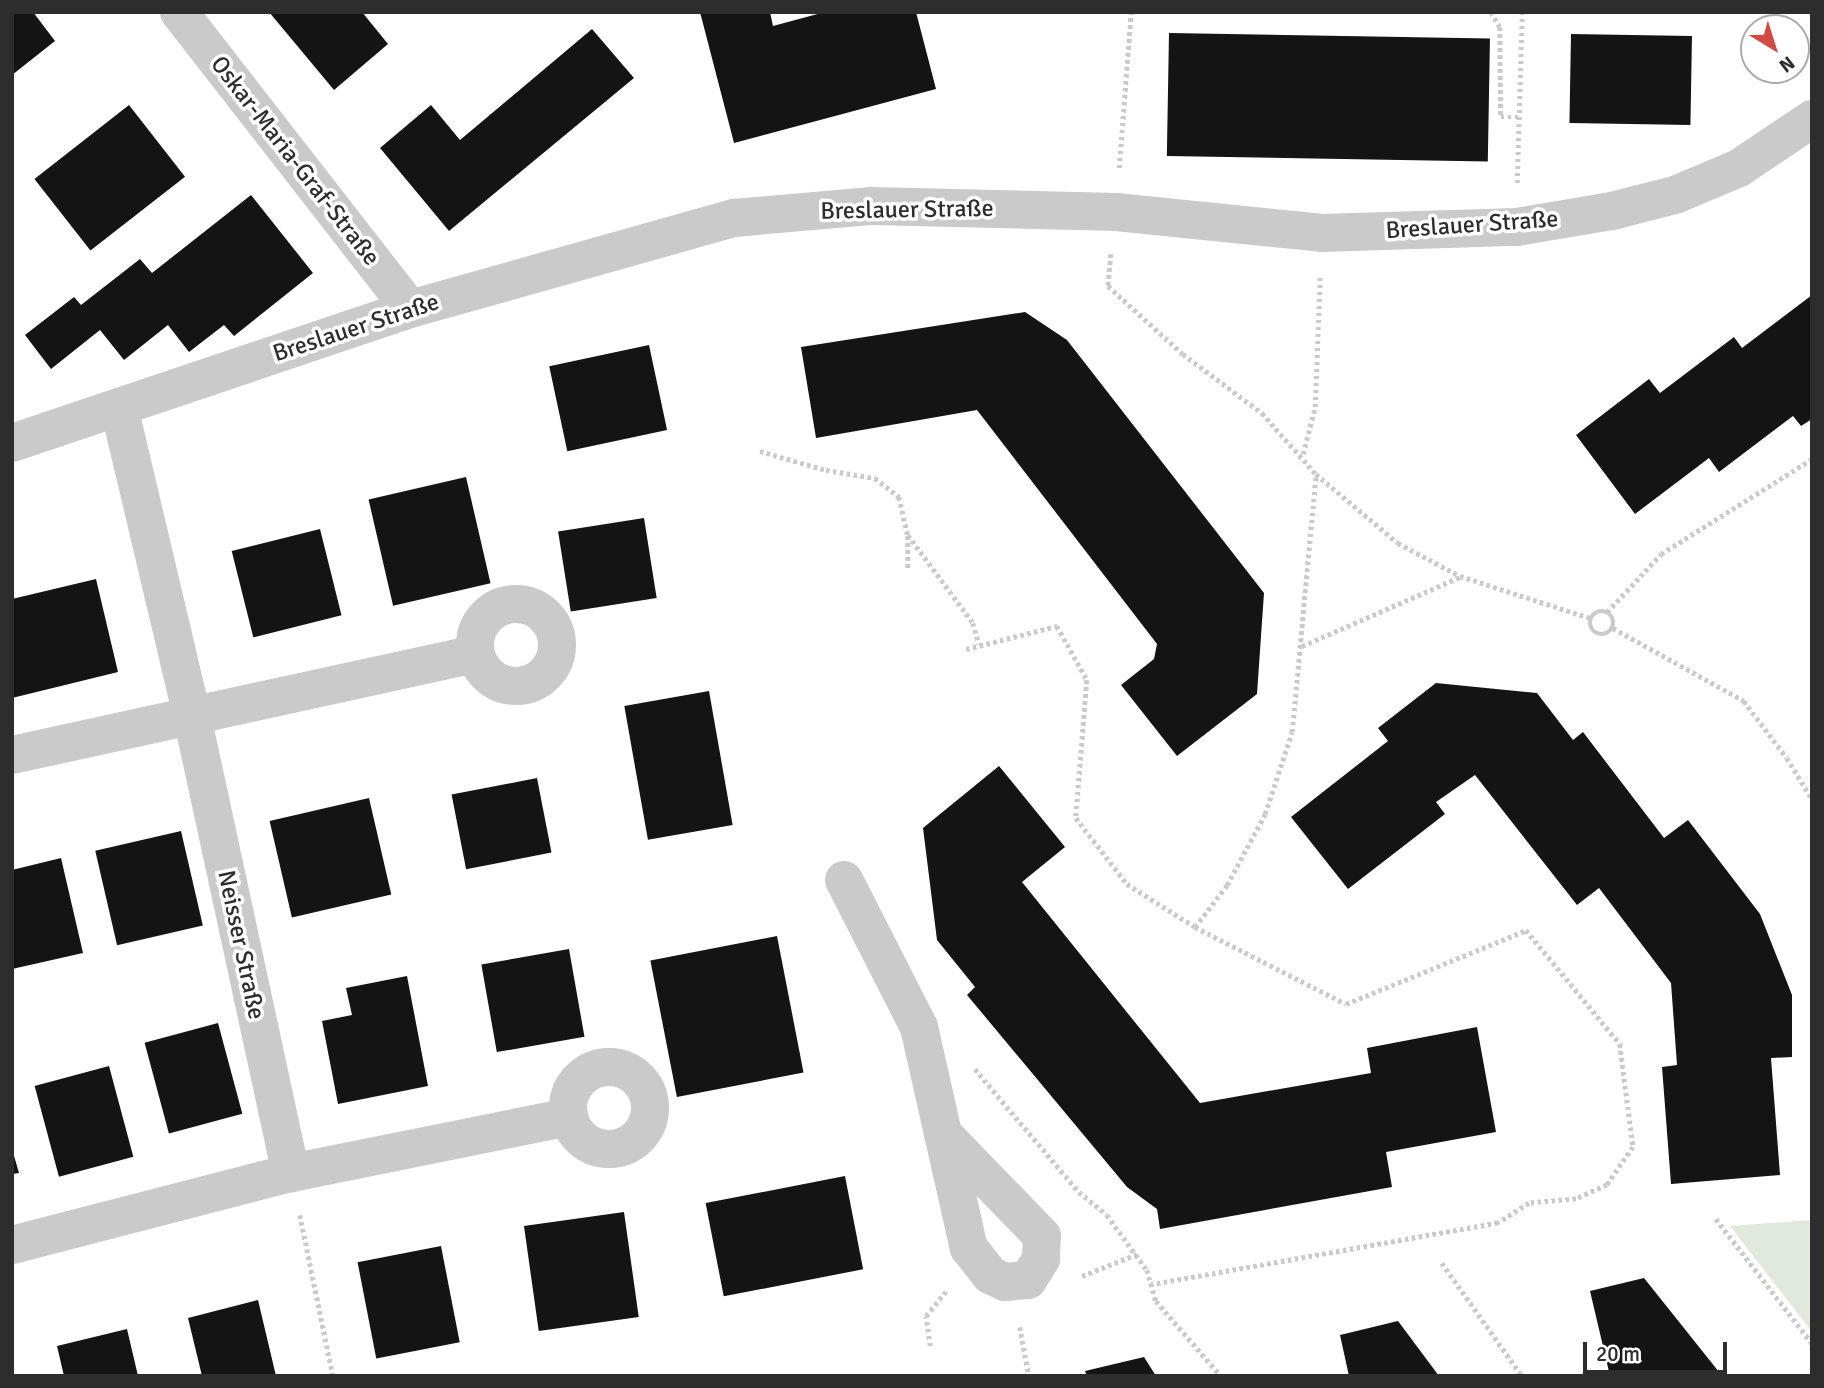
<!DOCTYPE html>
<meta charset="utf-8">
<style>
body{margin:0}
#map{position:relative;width:1824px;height:1388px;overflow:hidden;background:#fff;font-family:Signika,sans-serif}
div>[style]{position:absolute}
.green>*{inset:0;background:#e1e9dc}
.building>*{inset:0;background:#141414;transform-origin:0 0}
.path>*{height:4.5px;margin-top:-2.25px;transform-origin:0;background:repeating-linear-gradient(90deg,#cacaca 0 3.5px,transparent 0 7px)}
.path>.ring{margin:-2.25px;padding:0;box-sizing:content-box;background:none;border:4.5px solid #cacaca;border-radius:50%}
.minor>*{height:38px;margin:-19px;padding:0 19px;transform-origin:19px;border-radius:19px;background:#cacaca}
.minor>.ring{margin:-19px;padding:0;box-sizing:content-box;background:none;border:38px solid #cacaca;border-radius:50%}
span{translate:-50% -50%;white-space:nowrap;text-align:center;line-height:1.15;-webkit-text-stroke:7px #fff;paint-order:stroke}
.street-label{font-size:24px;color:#2d2d2d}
.frame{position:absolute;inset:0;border:14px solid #2d2d2d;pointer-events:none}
.north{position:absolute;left:1740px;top:14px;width:70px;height:70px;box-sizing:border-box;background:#fff;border:2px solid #ababab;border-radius:50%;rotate:142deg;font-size:19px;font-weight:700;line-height:28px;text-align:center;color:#2d2d2d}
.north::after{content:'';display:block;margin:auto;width:24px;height:32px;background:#d04b44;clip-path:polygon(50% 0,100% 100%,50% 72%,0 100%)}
.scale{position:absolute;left:1583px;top:1342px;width:144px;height:32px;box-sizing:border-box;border:4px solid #2d2d2d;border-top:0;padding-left:9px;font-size:21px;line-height:24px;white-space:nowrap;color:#2d2d2d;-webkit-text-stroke:5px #fff;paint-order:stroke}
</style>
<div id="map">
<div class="green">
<i style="clip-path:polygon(1812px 1220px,1812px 1332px,1730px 1226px)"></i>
</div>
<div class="building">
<i style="clip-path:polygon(12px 12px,33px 12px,55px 41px,12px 75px)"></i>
<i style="clip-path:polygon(269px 12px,362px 12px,388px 44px,334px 90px)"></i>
<i style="clip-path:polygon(700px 12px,770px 12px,773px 26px,825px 12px,916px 12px,936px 89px,734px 143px)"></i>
<i style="clip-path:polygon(592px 29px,634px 78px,449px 231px,380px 148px,431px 105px,460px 140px)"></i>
<i style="left:1169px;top:33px;width:321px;height:123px;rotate:1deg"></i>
<i style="left:1571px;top:34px;width:121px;height:89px;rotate:1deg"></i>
<i style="left:129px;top:105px;width:91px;height:120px;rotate:52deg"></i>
<i style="clip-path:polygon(251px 195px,313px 273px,234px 336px,224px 325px,189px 352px,168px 325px,124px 360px,100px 330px,51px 369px,25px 335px,74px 297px,81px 305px,140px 259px,152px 273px)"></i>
<i style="clip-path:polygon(1812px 295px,1812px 419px,1801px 426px,1793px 416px,1719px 472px,1709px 458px,1635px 514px,1576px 435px,1649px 379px,1660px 393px,1734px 337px,1742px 348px)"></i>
<i style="clip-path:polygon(1025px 312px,1067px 340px,1264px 593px,1257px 694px,1177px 756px,1121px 685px,1154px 659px,1157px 644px,977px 410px,816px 438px,801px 347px)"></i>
<i style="left:649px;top:345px;width:87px;height:102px;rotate:78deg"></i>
<i style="left:466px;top:477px;width:109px;height:100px;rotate:77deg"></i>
<i style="left:644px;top:518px;width:81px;height:87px;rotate:81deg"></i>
<i style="left:320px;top:529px;width:89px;height:91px;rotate:76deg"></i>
<i style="clip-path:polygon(96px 579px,118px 672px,12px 698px,12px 599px)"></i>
<i style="clip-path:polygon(1436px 683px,1537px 693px,1573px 740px,1583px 732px,1664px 838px,1688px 820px,1760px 914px,1792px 995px,1792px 1057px,1771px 1058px,1780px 1175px,1671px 1184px,1662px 1067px,1677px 1065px,1671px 983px,1599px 888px,1577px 905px,1475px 775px,1436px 802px,1445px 814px,1348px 889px,1291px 817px,1388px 741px,1378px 728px)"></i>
<i style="left:709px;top:691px;width:136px;height:86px;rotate:80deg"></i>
<i style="clip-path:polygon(999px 766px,1065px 847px,1022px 882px,1200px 1103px,1371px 1073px,1367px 1048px,1477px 1027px,1496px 1132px,1386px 1152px,1392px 1187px,1160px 1229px,1157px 1209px,1127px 1187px,967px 995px,975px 987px,937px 940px,923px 828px)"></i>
<i style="left:537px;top:778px;width:76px;height:87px;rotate:79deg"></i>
<i style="left:369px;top:798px;width:99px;height:102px;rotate:77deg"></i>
<i style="left:181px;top:831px;width:97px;height:88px;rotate:77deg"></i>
<i style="clip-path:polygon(61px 858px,83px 953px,12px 969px,12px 870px)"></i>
<i style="left:777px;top:936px;width:139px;height:129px;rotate:79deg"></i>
<i style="left:569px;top:949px;width:89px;height:89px;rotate:80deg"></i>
<i style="clip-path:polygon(407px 976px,428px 1086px,338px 1104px,322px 1021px,352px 1015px,346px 988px)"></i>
<i style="left:218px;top:1023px;width:94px;height:76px;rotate:75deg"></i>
<i style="left:109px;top:1066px;width:94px;height:77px;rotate:75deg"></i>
<i style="clip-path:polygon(12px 1149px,19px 1173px,12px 1174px)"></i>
<i style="left:845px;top:1176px;width:95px;height:142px;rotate:79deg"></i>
<i style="left:624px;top:1212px;width:106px;height:101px;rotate:82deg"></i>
<i style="left:441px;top:1246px;width:98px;height:85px;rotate:79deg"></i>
<i style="clip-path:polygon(1644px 1278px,1719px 1372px,1720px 1376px,1610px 1376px,1590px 1291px)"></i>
<i style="clip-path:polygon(258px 1300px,276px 1376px,202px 1376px,188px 1318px)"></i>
<i style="clip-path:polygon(1398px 1321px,1439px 1376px,1349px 1376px,1340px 1335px)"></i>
<i style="clip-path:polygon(127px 1329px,138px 1376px,64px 1376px,57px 1346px)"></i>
<i style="clip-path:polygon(1144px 1357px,1156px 1376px,1087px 1376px,1085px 1371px)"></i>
</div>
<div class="path">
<i style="left:1491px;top:12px;width:17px;rotate:59deg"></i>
<i style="left:1500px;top:27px;width:90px;rotate:89.4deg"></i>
<i style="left:1501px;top:117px;width:17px"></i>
<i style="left:1119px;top:168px;width:156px;rotate:-85.6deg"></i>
<i style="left:1517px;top:183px;width:171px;rotate:-88.3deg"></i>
<i style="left:1111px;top:254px;width:32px;rotate:95deg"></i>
<i style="left:1108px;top:286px;width:101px;rotate:42.2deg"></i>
<i style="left:1183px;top:354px;width:99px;rotate:36.8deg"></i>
<i style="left:1262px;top:413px;width:81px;rotate:48.5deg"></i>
<i style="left:1316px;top:474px;width:107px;rotate:40.1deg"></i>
<i style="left:1398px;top:543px;width:70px;rotate:28deg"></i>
<i style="left:1460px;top:576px;width:137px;rotate:17.9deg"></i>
<i style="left:760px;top:451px;width:69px;rotate:16.1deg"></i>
<i style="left:826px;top:470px;width:50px;rotate:9.3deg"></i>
<i style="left:875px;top:478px;width:31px;rotate:38deg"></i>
<i style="left:899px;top:497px;width:39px;rotate:77deg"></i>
<i style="left:908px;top:535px;width:109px;rotate:53.5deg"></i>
<i style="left:973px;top:623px;width:22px;rotate:74deg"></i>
<i style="left:1303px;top:454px;width:49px;rotate:-75.7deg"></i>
<i style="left:1315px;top:407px;width:132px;rotate:-87.8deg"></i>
<i style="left:908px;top:536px;width:34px;rotate:90deg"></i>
<i class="ring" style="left:1590px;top:611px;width:19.5px;height:19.5px"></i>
<i style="left:1607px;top:612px;width:79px;rotate:-47deg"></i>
<i style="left:1661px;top:554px;width:178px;rotate:-32.2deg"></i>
<i style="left:1613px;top:628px;width:150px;rotate:29.1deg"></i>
<i style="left:1744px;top:701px;width:71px;rotate:53deg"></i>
<i style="left:1787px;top:758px;width:48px;rotate:58.6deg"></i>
<i style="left:1302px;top:646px;width:172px;rotate:-23.6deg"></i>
<i style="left:966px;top:649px;width:94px;rotate:-14.2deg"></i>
<i style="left:1057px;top:626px;width:62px;rotate:60.9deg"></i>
<i style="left:1087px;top:680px;width:138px;rotate:94.6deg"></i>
<i style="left:1076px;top:818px;width:83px;rotate:52.3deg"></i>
<i style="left:1127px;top:884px;width:80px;rotate:32.3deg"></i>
<i style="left:1195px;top:927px;width:169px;rotate:27deg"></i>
<i style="left:1346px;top:1004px;width:195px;rotate:-22.3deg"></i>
<i style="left:1526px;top:930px;width:148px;rotate:50.5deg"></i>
<i style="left:1620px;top:1044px;width:104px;rotate:82.8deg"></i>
<i style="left:1633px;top:1147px;width:46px;rotate:124.4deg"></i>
<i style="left:1607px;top:1185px;width:34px;rotate:156deg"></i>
<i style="left:1576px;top:1199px;width:47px;rotate:175.1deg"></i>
<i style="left:1529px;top:1203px;width:37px;rotate:147deg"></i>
<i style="left:1498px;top:1223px;width:353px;rotate:169.9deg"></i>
<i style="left:1195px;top:927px;width:53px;rotate:-52.7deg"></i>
<i style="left:1227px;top:885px;width:81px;rotate:-61.8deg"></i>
<i style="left:1265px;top:814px;width:86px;rotate:-71.8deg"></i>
<i style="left:1292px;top:732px;width:259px;rotate:-84.7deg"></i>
<i style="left:975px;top:1069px;width:161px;rotate:49.8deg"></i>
<i style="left:1079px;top:1192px;width:36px;rotate:39deg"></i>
<i style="left:1107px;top:1215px;width:68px;rotate:54deg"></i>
<i style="left:1147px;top:1270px;width:32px;rotate:74deg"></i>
<i style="left:1156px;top:1301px;width:99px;rotate:49.1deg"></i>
<i style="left:300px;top:1215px;width:164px;rotate:78.4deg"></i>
<i style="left:1716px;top:1219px;width:157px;rotate:52.3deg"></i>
<i style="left:1442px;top:1263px;width:138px;rotate:54.7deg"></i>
<i style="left:1082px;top:1276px;width:59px;rotate:-21.8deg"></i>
<i style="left:1020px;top:1327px;width:50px;rotate:79.6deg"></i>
<i style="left:930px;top:1346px;width:30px;rotate:-98deg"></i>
<i style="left:926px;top:1316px;width:32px;rotate:-51deg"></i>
</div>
<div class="minor">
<i style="left:179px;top:12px;width:376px;rotate:52.1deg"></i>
<i style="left:119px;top:407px;width:318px;rotate:76.7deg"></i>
<i style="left:192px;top:716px;width:468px;rotate:77.8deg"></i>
<i style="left:12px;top:443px;width:420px;rotate:-18.6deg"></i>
<i style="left:410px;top:309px;width:337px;rotate:-15.7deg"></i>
<i style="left:734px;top:218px;width:139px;rotate:-5deg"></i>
<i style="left:872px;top:206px;width:244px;rotate:1.4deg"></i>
<i style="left:1116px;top:212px;width:207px;rotate:5.8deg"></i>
<i style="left:1322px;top:233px;width:195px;rotate:-1.8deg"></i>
<i style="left:1517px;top:227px;width:96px;rotate:-9.6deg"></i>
<i style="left:1612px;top:211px;width:65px;rotate:-14.3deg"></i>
<i style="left:1675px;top:195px;width:69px;rotate:-22.9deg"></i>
<i style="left:1739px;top:168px;width:88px;rotate:-33.9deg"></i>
<i class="ring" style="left:475px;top:604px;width:44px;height:44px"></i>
<i style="left:12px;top:755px;width:474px;rotate:-12.3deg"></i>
<i style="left:844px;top:880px;width:165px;rotate:63deg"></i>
<i style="left:919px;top:1027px;width:227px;rotate:77.3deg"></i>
<i style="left:969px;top:1248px;width:34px;rotate:52deg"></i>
<i style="left:990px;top:1275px;width:17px;rotate:25deg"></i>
<i style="left:1005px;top:1282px;width:23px;rotate:-5deg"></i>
<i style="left:1028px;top:1280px;width:25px;rotate:-58deg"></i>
<i style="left:1041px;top:1259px;width:23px;rotate:-88deg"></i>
<i style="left:1042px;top:1236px;width:142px;rotate:-134.1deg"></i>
<i class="ring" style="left:568px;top:1067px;width:44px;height:44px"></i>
<i style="left:12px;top:1245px;width:288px;rotate:-14.5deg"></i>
<i style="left:291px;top:1173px;width:284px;rotate:-11.4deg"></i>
</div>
<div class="street-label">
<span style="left:295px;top:161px;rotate:52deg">Oskar-Maria-Graf-Straße</span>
<span style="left:907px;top:210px;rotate:-1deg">Breslauer Straße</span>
<span style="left:1472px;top:225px;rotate:-4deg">Breslauer Straße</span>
<span style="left:356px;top:328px;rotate:-18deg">Breslauer Straße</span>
<span style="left:241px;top:945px;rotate:78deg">Neisser Straße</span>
</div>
<div class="frame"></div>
<div class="north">N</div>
<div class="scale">20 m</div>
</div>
